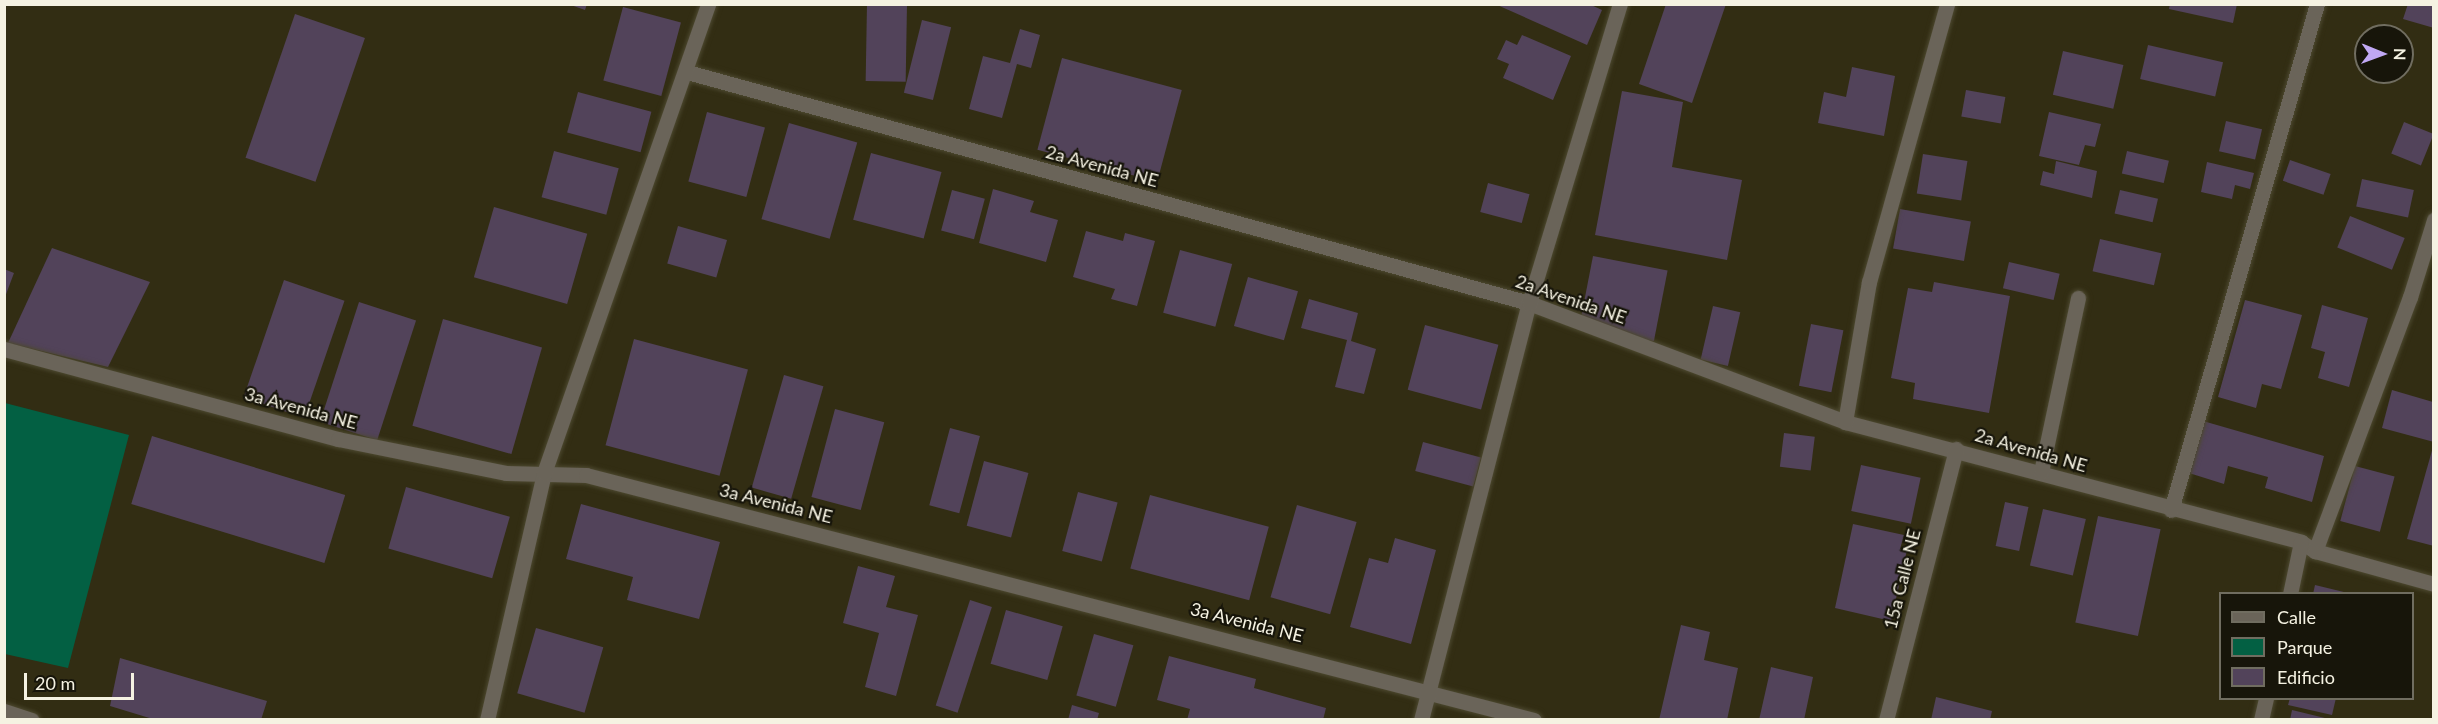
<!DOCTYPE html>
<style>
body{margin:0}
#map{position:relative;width:2438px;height:724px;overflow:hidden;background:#322d13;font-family:Lato,sans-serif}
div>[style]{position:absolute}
.green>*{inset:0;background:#036043}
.building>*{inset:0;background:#52435a;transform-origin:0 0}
.roads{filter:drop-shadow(0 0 2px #4d4930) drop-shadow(0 0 2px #4d4930)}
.minor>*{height:15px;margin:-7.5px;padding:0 7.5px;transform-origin:7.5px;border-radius:7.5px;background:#6a6459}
span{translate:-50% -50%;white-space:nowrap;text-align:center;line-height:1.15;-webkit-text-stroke:4.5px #17150a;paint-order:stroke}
.street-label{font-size:18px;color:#f5f2e2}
.frame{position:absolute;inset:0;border:6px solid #f5f2e2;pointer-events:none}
.legend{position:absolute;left:2219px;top:592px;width:195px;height:108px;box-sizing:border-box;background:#17150a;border:2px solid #706d60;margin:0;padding:8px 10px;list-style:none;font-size:18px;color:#f5f2e2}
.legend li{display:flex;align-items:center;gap:12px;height:30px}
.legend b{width:30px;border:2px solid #706d60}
.north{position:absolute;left:2354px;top:24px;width:60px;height:60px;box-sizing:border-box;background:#17150a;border:2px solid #706d60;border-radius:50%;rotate:91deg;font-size:16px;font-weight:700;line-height:24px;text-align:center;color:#f5f2e2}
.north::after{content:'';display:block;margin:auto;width:21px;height:27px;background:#c0a8f4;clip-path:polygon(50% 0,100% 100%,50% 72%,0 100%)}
.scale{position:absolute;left:24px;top:673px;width:110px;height:27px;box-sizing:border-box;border:3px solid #f5f2e2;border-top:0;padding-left:8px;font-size:18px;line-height:21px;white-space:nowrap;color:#f5f2e2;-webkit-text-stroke:4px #17150a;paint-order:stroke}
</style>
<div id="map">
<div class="green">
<i style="clip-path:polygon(5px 403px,129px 435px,68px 668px,5px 654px)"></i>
</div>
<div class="building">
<i style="clip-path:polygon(568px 4px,587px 4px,585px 10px)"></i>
<i style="left:867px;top:4px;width:40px;height:77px;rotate:1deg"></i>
<i style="clip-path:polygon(1495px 4px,1589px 4px,1602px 10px,1587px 45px)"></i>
<i style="clip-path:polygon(1666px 4px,1726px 4px,1692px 103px,1639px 84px)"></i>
<i style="clip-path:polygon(2170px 4px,2237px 4px,2233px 23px,2169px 9px)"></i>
<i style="clip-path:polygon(2408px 4px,2434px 4px,2434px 28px,2403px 19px)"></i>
<i style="left:623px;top:7px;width:60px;height:76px;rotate:15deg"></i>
<i style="left:295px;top:14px;width:74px;height:152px;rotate:19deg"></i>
<i style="left:922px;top:20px;width:30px;height:75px;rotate:14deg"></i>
<i style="clip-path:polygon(1020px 29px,1040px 35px,1031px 68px,1017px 64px,1002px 118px,969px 109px,983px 56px,1010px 63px)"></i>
<i style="clip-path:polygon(1522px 35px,1571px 56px,1553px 100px,1503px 78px,1509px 64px,1497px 59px,1506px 40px,1517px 45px)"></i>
<i style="left:2148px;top:45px;width:77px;height:35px;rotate:13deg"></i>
<i style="left:2063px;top:51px;width:62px;height:45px;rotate:13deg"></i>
<i style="left:1062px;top:58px;width:124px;height:95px;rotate:15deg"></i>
<i style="clip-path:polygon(1852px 67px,1895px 76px,1884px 136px,1818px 123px,1824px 92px,1846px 97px)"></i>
<i style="left:1966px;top:90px;width:40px;height:27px;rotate:10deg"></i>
<i style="clip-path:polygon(1622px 91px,1683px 102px,1672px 167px,1742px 180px,1727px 260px,1595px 235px)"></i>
<i style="left:578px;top:92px;width:76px;height:42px;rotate:15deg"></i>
<i style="left:707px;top:112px;width:60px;height:72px;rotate:15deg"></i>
<i style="clip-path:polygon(2049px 112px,2101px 124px,2095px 147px,2085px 145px,2079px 165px,2039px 156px)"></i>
<i style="left:2226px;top:121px;width:37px;height:31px;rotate:13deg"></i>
<i style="left:2404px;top:122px;width:32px;height:34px;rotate:22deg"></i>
<i style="left:789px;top:123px;width:71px;height:100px;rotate:16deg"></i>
<i style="left:554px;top:151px;width:67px;height:48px;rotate:15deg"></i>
<i style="left:2127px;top:151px;width:43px;height:23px;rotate:13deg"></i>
<i style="left:871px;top:153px;width:73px;height:69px;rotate:15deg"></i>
<i style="left:1923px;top:154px;width:45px;height:40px;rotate:9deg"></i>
<i style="left:2290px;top:160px;width:43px;height:22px;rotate:19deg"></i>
<i style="clip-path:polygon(2056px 161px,2097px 171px,2092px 198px,2040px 185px,2043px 171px,2054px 174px)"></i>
<i style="clip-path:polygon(2207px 162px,2254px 173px,2250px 189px,2235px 185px,2232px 199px,2201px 192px)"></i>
<i style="left:2362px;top:179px;width:53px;height:28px;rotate:12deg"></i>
<i style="left:1488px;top:183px;width:43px;height:30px;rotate:15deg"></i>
<i style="clip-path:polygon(993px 189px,1034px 201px,1030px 212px,1058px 220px,1046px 262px,979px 243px)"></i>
<i style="left:952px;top:190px;width:34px;height:42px;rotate:15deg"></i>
<i style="left:2120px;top:190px;width:39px;height:24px;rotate:13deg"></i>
<i style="left:494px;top:207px;width:97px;height:73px;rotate:16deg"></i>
<i style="left:1900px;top:209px;width:72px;height:40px;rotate:10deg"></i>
<i style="left:2350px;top:216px;width:59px;height:34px;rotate:22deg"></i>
<i style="left:678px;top:226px;width:51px;height:39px;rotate:16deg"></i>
<i style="clip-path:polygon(1086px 231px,1123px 241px,1125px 233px,1155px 241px,1137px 306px,1111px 299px,1115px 289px,1073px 277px)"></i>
<i style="left:2100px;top:239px;width:63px;height:33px;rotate:13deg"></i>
<i style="clip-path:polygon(52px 248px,150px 282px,108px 367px,8px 343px)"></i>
<i style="left:1180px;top:250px;width:54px;height:65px;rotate:15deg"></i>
<i style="left:1593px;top:256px;width:76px;height:72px;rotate:11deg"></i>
<i style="left:2009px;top:262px;width:52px;height:27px;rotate:13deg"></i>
<i style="clip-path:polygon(4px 269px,14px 273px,5px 297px,4px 297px)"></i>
<i style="left:1248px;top:277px;width:52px;height:51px;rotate:16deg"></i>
<i style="left:284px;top:280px;width:64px;height:124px;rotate:19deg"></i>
<i style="clip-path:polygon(1934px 282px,2010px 296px,1989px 413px,1913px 399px,1915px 383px,1891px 378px,1908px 288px,1932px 292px)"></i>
<i style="clip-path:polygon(1309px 299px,1358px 313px,1351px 341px,1376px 349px,1364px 394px,1335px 387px,1347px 340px,1301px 328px)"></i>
<i style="clip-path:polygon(2245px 300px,2302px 315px,2281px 389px,2262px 384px,2256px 408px,2218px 397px)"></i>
<i style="left:359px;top:302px;width:60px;height:126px;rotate:18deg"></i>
<i style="clip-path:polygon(2322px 305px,2368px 318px,2349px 387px,2318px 378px,2325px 352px,2311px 348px)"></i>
<i style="left:1713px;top:306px;width:28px;height:55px;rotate:13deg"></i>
<i style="left:443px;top:319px;width:103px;height:111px;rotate:16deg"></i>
<i style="left:1811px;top:324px;width:33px;height:63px;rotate:11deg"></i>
<i style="left:1425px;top:325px;width:76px;height:67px;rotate:15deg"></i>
<i style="left:634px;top:339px;width:118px;height:110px;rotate:15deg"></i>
<i style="left:784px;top:375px;width:41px;height:117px;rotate:16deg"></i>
<i style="clip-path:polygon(2392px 390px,2433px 402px,2434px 442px,2382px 428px)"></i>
<i style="left:835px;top:409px;width:51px;height:91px;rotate:15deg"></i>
<i style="clip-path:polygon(2203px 421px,2324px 456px,2312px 502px,2265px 488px,2268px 477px,2228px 466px,2224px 484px,2189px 473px)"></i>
<i style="left:950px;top:428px;width:31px;height:80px;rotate:15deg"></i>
<i style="left:1784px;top:433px;width:31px;height:34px;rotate:7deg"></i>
<i style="left:152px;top:436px;width:202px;height:71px;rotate:17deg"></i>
<i style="left:1423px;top:442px;width:60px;height:30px;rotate:15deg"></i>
<i style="clip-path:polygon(2433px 447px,2434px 447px,2434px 546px,2407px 539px)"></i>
<i style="left:984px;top:461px;width:46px;height:67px;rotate:15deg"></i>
<i style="left:1861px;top:465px;width:61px;height:47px;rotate:12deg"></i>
<i style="left:2355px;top:466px;width:41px;height:57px;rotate:15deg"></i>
<i style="left:406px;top:487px;width:108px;height:64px;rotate:16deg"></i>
<i style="left:1078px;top:492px;width:41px;height:61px;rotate:15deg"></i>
<i style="left:1150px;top:495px;width:123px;height:76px;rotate:15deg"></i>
<i style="left:2005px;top:502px;width:24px;height:45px;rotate:12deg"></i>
<i style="clip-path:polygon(581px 504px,720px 542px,699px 619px,627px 600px,633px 577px,566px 559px)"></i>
<i style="left:1297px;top:505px;width:62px;height:96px;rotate:16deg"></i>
<i style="left:2043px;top:509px;width:44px;height:58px;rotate:13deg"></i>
<i style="left:2098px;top:516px;width:64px;height:109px;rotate:12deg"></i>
<i style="clip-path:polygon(1853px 524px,1904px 535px,1900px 549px,1907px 550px,1891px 621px,1835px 608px)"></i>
<i style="clip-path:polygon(1395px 538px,1436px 550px,1411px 644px,1350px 627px,1369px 558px,1388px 563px)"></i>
<i style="clip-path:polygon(858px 566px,895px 576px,886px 607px,918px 615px,896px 696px,865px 687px,879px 633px,843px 623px)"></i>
<i style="clip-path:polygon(2315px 585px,2348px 593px,2348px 594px,2313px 594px)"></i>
<i style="left:970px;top:600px;width:23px;height:111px;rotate:18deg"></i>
<i style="left:1006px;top:610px;width:59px;height:56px;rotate:16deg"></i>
<i style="clip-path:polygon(1681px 625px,1710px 632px,1704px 660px,1738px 668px,1727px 720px,1659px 720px)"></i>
<i style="left:536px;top:628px;width:70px;height:68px;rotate:16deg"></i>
<i style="left:1094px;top:634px;width:41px;height:64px;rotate:16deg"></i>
<i style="clip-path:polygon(1169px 656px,1256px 679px,1254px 688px,1326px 708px,1323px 720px,1187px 720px,1190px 709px,1157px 700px)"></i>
<i style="clip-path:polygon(120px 658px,267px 701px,261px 720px,156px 720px,110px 706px)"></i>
<i style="clip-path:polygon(1771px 667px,1813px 677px,1804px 720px,1759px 720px)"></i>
<i style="clip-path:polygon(1936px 697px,1992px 711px,1990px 720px,1931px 720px)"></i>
<i style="clip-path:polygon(2290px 698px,2336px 698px,2332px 715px,2288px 705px)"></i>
<i style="clip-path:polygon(1072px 705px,1099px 713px,1097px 720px,1068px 720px)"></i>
<i style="clip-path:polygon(2292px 710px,2329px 719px,2329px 720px,2290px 720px)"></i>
</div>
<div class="roads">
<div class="minor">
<i style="left:687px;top:72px;width:873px;rotate:15.34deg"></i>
<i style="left:1529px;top:303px;width:338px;rotate:20.6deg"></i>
<i style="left:1845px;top:422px;width:472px;rotate:14.7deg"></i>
<i style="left:2301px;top:542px;width:17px;rotate:33deg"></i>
<i style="left:2315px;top:551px;width:123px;rotate:15.5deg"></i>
<i style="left:4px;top:349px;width:346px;rotate:15.1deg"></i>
<i style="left:338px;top:439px;width:171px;rotate:11.4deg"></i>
<i style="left:506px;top:473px;width:80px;rotate:1.4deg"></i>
<i style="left:586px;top:475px;width:979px;rotate:14.49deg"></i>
<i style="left:1845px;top:422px;width:142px;rotate:-80.3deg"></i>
<i style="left:1869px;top:282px;width:289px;rotate:-74.3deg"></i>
<i style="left:2041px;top:472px;width:178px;rotate:-78deg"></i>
<i style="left:2171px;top:510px;width:527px;rotate:-73.91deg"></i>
<i style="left:2315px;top:551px;width:271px;rotate:-69.5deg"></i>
<i style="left:2410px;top:297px;width:81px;rotate:-72.7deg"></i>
<i style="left:2290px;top:594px;width:53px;rotate:-78.1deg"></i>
<i style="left:4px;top:711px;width:29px;rotate:18deg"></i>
<i style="left:487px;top:720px;width:253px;rotate:-77deg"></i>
<i style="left:544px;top:473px;width:497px;rotate:-70.7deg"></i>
<i style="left:1421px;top:720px;width:431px;rotate:-75.5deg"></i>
<i style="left:1529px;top:303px;width:313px;rotate:-73.1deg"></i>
<i style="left:1886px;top:720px;width:280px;rotate:-75.5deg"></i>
<i style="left:2261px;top:720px;width:23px;rotate:-77deg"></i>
</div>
</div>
<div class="street-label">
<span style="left:1102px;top:166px;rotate:15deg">2a Avenida NE</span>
<span style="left:1571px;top:299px;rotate:19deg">2a Avenida NE</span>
<span style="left:301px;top:408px;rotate:15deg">3a Avenida NE</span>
<span style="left:2031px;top:450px;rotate:16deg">2a Avenida NE</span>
<span style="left:776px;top:503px;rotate:14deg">3a Avenida NE</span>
<span style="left:1902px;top:579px;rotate:-76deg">15a Calle NE</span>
<span style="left:1247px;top:622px;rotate:14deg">3a Avenida NE</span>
</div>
<div class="frame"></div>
<ul class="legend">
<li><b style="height:8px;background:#6a6459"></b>Calle</li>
<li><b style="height:16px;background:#036043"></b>Parque</li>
<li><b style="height:16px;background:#52435a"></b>Edificio</li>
</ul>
<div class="north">N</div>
<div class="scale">20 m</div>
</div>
